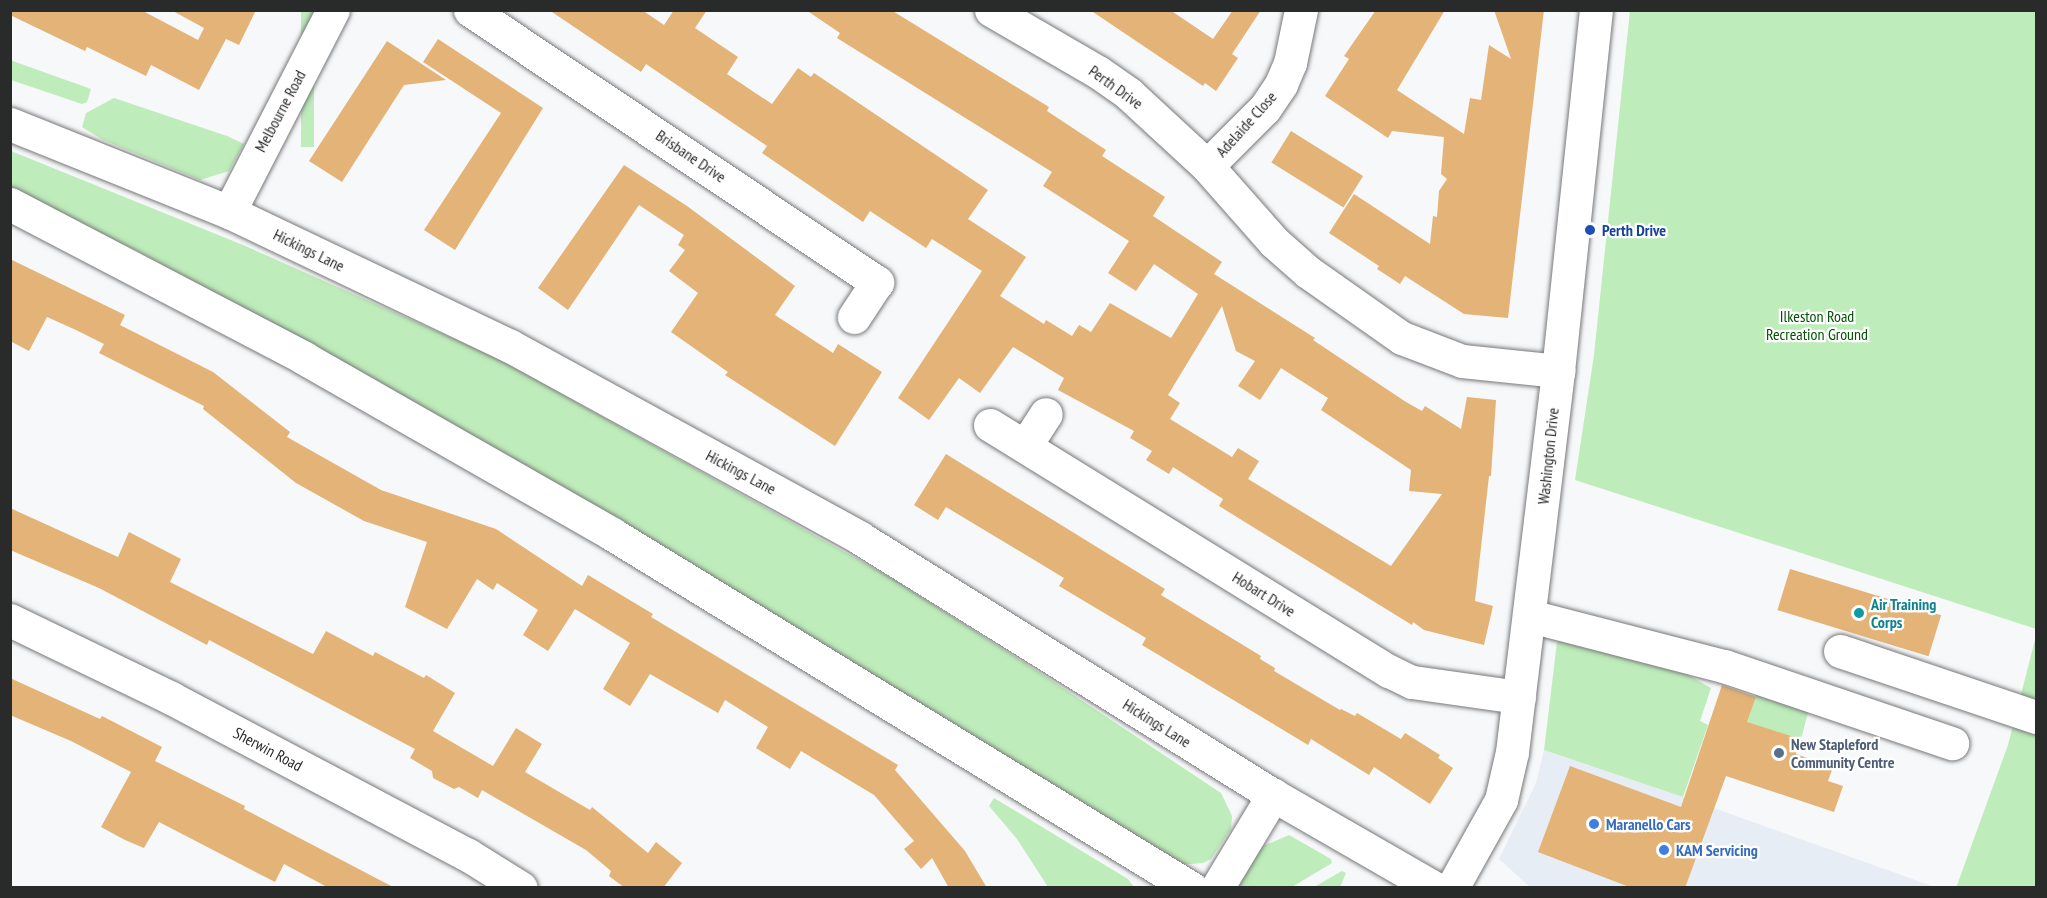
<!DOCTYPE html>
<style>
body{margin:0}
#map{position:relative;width:2047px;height:898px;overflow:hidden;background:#f7f8fa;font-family:"PT Sans Narrow",sans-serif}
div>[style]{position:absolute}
.built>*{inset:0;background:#e6edf4}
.green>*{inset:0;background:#beecba;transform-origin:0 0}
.building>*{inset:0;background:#e3b377;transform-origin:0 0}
.roads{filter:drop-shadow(0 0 2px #777879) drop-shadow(0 0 2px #777879)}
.minor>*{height:33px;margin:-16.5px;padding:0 16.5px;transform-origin:16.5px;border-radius:16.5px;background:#fff}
.major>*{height:33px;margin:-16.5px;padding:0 16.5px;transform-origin:16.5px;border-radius:16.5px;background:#fff}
.dots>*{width:16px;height:16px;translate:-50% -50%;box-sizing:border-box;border:3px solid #fff;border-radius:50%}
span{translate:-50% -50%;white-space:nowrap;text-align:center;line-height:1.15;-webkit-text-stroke:4.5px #fff;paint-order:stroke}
.street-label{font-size:16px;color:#292a2a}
.transit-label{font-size:16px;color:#164399;font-weight:700}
.left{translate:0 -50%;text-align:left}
.park-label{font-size:16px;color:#025105}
.culture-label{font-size:16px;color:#0d838f;font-weight:700}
.service-label{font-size:16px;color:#4e5e75;font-weight:700}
.shop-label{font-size:16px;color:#366cbe;font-weight:700}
.frame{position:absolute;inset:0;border:12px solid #292a2a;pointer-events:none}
</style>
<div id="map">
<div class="built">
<i style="clip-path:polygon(1544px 750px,1683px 797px,1935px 887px,1530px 887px,1499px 859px,1536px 783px)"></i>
</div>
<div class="green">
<i style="left:301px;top:11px;width:13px;height:136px"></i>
<i style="clip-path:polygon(1630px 11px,2036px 11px,2036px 629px,1575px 480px,1594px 355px)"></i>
<i style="clip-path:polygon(10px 60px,91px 89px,87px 102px,82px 104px,11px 80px)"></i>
<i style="clip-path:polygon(114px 98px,227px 136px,244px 144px,229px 171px,200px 180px,103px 140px,82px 127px,86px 113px)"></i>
<i style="clip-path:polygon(11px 151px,243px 245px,495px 357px,893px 579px,1045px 676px,1221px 793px,1232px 816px,1231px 829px,1211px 859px,1203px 863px,1175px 865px,776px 615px,394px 391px,143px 254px,11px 190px)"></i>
<i style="clip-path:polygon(1571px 633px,1669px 664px,1711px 688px,1700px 721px,1708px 725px,1683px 797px,1544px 750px,1557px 642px)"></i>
<i style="clip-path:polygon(2036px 636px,2036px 887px,1956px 888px,2008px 745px)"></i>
<i style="clip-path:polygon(1758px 690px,1809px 709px,1801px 739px,1775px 731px,1771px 743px,1743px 734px)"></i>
<i style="clip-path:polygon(994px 798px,1128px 879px,1134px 887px,1048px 887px,1017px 839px,989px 806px)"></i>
<i style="clip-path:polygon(1289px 835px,1331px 859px,1332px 863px,1292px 887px,1237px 887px,1261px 847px)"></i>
<i style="clip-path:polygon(1342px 871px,1346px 873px,1340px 887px,1314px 887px)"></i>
</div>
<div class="building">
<i style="clip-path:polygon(10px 10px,141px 10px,198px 40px,204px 28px,171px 10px,256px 10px,239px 45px,226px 39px,199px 90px,151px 65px,146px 76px,87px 47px,85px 51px,10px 15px)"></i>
<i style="clip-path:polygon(evenodd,549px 10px,642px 10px,664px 25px,674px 10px,707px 10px,695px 28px,738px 57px,727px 74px,772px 104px,798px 68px,811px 77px,814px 73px,988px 190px,968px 219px,1026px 257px,1000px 296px,1044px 324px,1046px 320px,1072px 336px,1079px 325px,1091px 332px,1110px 303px,1171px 338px,1198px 294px,1154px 264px,1136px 291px,1108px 273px,1129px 241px,1043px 186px,1052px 172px,837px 38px,840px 33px,806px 10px,891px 10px,1049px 107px,1047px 111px,1106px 150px,1102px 156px,1165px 197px,1153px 216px,1222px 262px,1214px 274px,1315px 338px,1313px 340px,1406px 402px,1422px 411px,1425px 406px,1461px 429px,1467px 397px,1496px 400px,1491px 476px,1489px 476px,1475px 601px,1493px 606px,1484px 645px,1424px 630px,1413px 622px,1412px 625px,1219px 506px,1223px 499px,1173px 467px,1169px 474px,1146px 460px,1152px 451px,1130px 438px,1134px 431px,1058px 390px,1064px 378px,1013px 347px,980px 393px,959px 378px,929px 420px,898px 398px,982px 271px,932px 239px,926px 248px,870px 211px,863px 222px,762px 153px,767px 146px,646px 64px,641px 72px,549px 10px,1222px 306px,1236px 351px,1255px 361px,1238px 386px,1260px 400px,1281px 368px,1328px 398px,1321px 410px,1411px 470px,1409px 491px,1442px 494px,1391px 566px,1248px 479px,1259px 461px,1238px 448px,1232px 457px,1170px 419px,1180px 403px,1168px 395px,1222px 306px)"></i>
<i style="clip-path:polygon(1090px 10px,1170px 10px,1213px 39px,1233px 10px,1261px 10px,1232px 54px,1238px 58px,1216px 91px,1205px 83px,1203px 86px)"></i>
<i style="clip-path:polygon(1376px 10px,1445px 10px,1397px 90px,1464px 134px,1470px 98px,1481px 100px,1489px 45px,1511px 59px,1494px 10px,1544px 10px,1508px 318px,1464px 314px,1405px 276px,1400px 284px,1377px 269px,1379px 266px,1329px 233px,1354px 194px,1430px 244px,1433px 216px,1437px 217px,1439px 191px,1447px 179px,1441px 174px,1444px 137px,1392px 131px,1388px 138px,1325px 96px,1349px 59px,1344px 56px)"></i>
<i style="clip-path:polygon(438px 39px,543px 108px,455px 250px,424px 230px,501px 113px,423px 62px)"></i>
<i style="clip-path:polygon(387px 41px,446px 80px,404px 85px,342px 182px,309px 161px)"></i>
<i style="left:1291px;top:131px;width:85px;height:37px;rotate:32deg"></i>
<i style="clip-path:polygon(624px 165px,687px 206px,795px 286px,775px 315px,833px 353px,838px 344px,882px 372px,835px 446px,725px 375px,728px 372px,671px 332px,698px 293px,669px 271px,685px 250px,678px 245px,684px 235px,639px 205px,568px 310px,538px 288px)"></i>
<i style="clip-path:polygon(10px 259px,125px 315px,120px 325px,213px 372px,290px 432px,287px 437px,381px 490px,496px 529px,582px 586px,588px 575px,653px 614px,651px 617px,898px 765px,895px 770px,965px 851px,987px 888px,949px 888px,932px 858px,921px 869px,904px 849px,914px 841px,874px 795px,801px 751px,790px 769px,756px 748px,768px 727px,725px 700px,718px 713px,650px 674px,630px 706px,603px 689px,630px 643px,575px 609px,548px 651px,523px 635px,538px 610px,497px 583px,493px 590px,477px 579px,447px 629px,405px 607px,427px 542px,364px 521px,296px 483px,203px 409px,204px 406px,99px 353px,104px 344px,76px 330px,47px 317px,29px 351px,10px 341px)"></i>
<i style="clip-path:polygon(946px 454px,1165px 589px,1161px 595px,1261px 656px,1260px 659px,1275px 668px,1274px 671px,1340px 710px,1341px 709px,1355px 716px,1357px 713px,1401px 739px,1405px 733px,1440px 755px,1438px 758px,1453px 768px,1430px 804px,1374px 767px,1369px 775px,1311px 739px,1308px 745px,1142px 645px,1146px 638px,1059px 586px,1064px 578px,946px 507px,938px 520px,914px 505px)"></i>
<i style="clip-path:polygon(10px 508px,118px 557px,129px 532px,181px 559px,170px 582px,313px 654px,326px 631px,373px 656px,375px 652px,424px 678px,426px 675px,455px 693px,433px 731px,493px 766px,516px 728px,542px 744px,525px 772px,590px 810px,592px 807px,648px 853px,656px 842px,682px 863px,663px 888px,625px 888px,609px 876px,611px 871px,586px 850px,482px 790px,478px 798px,459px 787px,454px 789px,433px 778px,432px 771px,410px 758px,415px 749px,209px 640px,207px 645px,99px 588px,10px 550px)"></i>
<i style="left:1790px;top:569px;width:158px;height:43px;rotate:17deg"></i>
<i style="clip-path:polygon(10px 678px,100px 719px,102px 716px,162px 747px,155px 761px,245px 806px,244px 809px,395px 888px,329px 888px,284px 864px,275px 882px,159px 822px,144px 848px,125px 840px,101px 827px,131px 772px,71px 741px,10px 715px)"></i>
<i style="clip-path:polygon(1722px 685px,1756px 697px,1747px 722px,1801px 739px,1796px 754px,1833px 767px,1828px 781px,1843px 786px,1834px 812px,1726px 776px,1685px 888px,1632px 888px,1538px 852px,1570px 766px,1681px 807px)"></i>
</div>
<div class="roads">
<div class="minor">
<i style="left:470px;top:10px;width:490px;rotate:33.8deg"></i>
<i style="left:877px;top:282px;width:42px;rotate:123.3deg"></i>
<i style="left:991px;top:10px;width:124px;rotate:30.1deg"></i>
<i style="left:1098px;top:72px;width:38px;rotate:35deg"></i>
<i style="left:1129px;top:94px;width:106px;rotate:42.7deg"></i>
<i style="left:1207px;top:166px;width:101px;rotate:48.6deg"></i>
<i style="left:1274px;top:242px;width:45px;rotate:41.4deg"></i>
<i style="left:1308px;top:272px;width:115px;rotate:35.1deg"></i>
<i style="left:1402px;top:338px;width:64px;rotate:21deg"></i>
<i style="left:1462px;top:361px;width:97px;rotate:5.9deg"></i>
<i style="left:1207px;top:166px;width:82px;rotate:-45deg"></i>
<i style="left:1265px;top:108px;width:29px;rotate:-56deg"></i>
<i style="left:1281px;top:84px;width:23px;rotate:-67deg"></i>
<i style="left:1290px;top:63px;width:54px;rotate:-78.3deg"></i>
<i style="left:10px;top:204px;width:332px;rotate:27.6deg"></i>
<i style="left:304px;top:358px;width:355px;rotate:29.7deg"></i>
<i style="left:612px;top:534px;width:679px;rotate:31.44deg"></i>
<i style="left:229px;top:212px;width:227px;rotate:-62.8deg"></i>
<i style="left:990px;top:425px;width:469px;rotate:31.7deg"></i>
<i style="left:1389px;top:671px;width:25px;rotate:26deg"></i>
<i style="left:1412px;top:682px;width:108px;rotate:8deg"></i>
<i style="left:1025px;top:446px;width:38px;rotate:-57deg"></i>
<i style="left:1530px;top:616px;width:200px;rotate:14.5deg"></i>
<i style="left:1724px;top:666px;width:241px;rotate:18.7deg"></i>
<i style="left:10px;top:620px;width:179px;rotate:25.8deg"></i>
<i style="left:171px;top:698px;width:336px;rotate:27.9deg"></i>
<i style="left:468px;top:855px;width:62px;rotate:31.9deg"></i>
<i style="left:1840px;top:651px;width:207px;rotate:18.6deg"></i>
<i style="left:1217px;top:888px;width:109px;rotate:-58.9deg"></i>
<i style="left:1452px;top:888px;width:101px;rotate:-60.9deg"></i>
<i style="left:1501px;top:800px;width:49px;rotate:-77.1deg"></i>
<i style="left:1512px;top:752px;width:384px;rotate:-83.1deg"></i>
<i style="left:1558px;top:371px;width:363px;rotate:-84deg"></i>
</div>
<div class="major">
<i style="left:10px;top:124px;width:236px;rotate:21.9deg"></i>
<i style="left:229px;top:212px;width:311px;rotate:25.5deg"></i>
<i style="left:510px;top:346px;width:399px;rotate:28.7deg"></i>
<i style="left:860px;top:538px;width:486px;rotate:31.9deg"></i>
<i style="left:1273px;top:795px;width:187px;rotate:29.9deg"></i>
</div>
</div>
<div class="dots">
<i style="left:1590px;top:230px;background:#1a4fb4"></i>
<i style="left:1859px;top:613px;background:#0f9aa8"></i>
<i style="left:1779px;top:753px;background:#5c6f8a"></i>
<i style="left:1594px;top:824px;background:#3f7fe0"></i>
<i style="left:1664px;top:850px;background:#3f7fe0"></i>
</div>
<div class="street-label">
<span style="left:1116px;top:87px;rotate:36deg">Perth Drive</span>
<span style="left:280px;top:111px;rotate:-62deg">Melbourne Road</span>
<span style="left:1246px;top:124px;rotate:-48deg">Adelaide Close</span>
<span style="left:691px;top:156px;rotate:34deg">Brisbane Drive</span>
<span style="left:309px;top:250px;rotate:26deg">Hickings Lane</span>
<span style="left:1548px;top:456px;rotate:-84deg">Washington Drive</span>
<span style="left:741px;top:472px;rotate:28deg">Hickings Lane</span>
<span style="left:1264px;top:594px;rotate:32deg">Hobart Drive</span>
<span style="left:1157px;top:723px;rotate:32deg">Hickings Lane</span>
<span style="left:268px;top:749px;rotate:28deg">Sherwin Road</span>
</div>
<div class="transit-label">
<span class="left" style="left:1602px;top:230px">Perth Drive</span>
</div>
<div class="park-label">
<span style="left:1817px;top:325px">Ilkeston Road<br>Recreation Ground</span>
</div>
<div class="culture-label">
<span class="left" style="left:1871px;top:613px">Air Training<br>Corps</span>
</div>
<div class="service-label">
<span class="left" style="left:1791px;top:753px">New Stapleford<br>Community Centre</span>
</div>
<div class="shop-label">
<span class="left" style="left:1606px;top:824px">Maranello Cars</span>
<span class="left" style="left:1676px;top:850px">KAM Servicing</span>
</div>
<div class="frame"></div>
</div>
